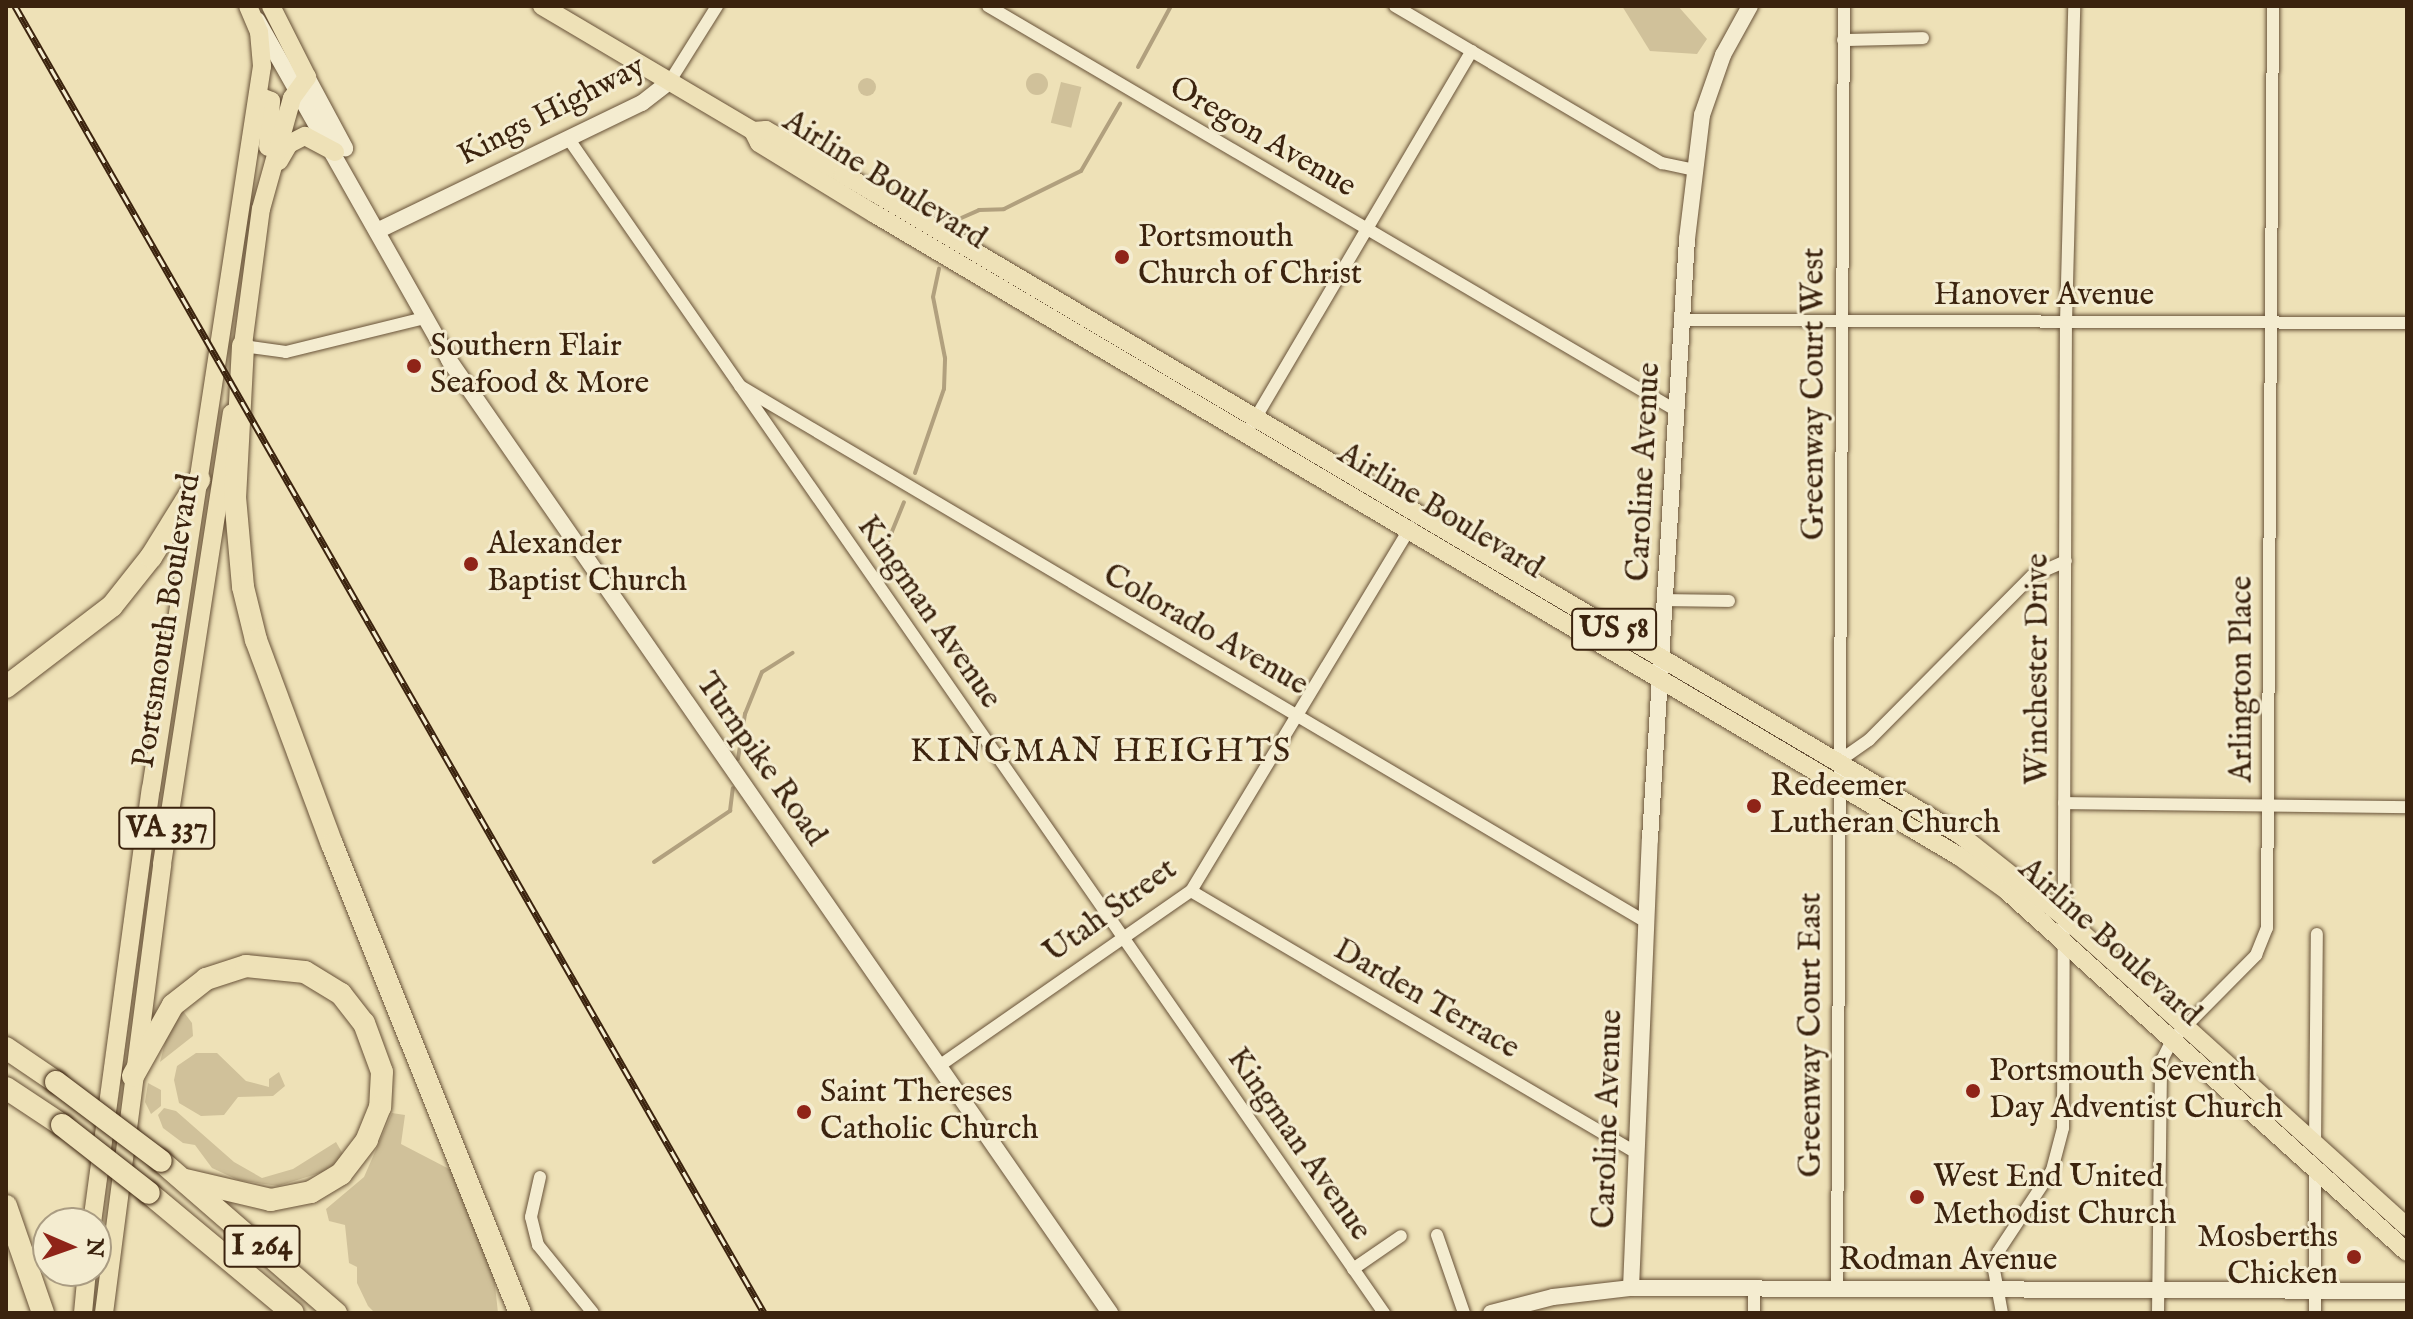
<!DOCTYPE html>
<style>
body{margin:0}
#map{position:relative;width:2413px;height:1319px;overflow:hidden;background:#eee1b7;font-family:"IM FELL English",serif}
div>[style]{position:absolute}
.green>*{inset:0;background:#d0c19a;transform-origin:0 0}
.round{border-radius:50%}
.stream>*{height:4px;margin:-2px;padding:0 2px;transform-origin:2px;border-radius:2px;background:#b1a07e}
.roads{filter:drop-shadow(0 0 2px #685238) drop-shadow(0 0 2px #685238)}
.street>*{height:12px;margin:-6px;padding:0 6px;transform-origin:6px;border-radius:6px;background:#f4ecd0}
.secondary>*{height:16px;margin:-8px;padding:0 8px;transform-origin:8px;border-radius:8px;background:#f4ecd0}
.primary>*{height:18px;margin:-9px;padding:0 9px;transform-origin:9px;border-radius:9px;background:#eee1b7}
.highway>*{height:22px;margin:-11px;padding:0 11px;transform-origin:11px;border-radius:11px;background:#eee1b7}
.rail>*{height:7px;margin-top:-3.5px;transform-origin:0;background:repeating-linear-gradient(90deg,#f4ecd0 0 12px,#3b230e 0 24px);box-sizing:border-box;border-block:2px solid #3b230e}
.bridges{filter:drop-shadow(0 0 2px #3b230e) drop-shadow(0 0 2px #3b230e)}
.highway-bridge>*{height:22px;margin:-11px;padding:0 11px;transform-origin:11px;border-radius:11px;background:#eee1b7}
.dots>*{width:22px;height:22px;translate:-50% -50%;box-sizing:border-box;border:4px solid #f4ecd0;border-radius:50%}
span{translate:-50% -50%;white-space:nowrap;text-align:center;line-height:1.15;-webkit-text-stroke:6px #f4ecd0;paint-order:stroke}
.shield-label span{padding:2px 6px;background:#f4ecd0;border:2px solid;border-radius:6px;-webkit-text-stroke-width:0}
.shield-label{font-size:30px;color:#3b230e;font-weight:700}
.street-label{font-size:32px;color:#3b230e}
.poi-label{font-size:32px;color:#3b230e}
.left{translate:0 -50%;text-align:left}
.right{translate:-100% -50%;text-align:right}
.neighbourhood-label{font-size:34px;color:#3b230e;letter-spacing:2px}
.frame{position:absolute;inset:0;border:8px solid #3b230e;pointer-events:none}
.north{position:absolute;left:32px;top:1207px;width:80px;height:80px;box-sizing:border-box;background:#f4ecd0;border:2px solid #aa9c82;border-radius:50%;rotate:92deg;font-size:22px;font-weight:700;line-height:32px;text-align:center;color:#3b230e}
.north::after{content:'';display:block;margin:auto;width:28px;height:36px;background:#8f2418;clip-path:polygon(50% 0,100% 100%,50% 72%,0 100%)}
</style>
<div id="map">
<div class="green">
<i style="clip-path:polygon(1622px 6px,1678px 6px,1707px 39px,1697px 54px,1650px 51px)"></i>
<i class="round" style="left:1026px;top:73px;width:22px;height:22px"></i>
<i class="round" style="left:858px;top:78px;width:18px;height:18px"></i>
<i style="left:1061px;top:82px;width:21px;height:42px;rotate:14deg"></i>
<i style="clip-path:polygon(183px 1011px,192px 1023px,193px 1036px,160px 1062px,170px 1023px)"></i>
<i style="clip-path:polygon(196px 1053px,217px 1053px,246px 1081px,269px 1087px,269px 1079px,279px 1072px,285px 1086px,273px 1096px,238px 1097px,224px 1115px,201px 1116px,179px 1103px,174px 1080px,177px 1066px)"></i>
<i style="clip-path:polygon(148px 1083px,161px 1090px,161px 1106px,151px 1114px,145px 1102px)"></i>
<i style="clip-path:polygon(164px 1108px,176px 1111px,234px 1162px,262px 1178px,293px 1169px,336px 1142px,344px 1156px,326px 1171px,278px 1186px,238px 1180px,212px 1168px,195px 1145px,183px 1143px,163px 1128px,158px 1115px)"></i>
<i style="clip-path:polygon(392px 1113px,405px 1115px,401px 1144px,453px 1171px,494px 1276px,498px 1313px,375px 1313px,368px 1306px,357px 1283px,357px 1267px,349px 1263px,345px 1225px,329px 1221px,326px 1209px,364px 1177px)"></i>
</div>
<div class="stream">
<i style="left:1138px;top:67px;width:69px;rotate:-61.6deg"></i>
<i style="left:959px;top:219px;width:22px;rotate:-24deg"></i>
<i style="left:979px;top:210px;width:25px;rotate:-2deg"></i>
<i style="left:1004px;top:209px;width:86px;rotate:-26.3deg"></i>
<i style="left:1081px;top:171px;width:78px;rotate:-59.8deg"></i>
<i style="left:915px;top:473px;width:89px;rotate:-71deg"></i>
<i style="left:944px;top:389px;width:31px;rotate:-88deg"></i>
<i style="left:945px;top:358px;width:62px;rotate:-101.1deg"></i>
<i style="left:933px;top:297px;width:29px;rotate:-78deg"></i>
<i style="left:882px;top:556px;width:58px;rotate:-67.8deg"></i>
<i style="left:738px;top:759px;width:46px;rotate:-81.2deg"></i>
<i style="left:745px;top:714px;width:45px;rotate:-68deg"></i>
<i style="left:762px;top:672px;width:36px;rotate:-32deg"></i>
<i style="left:654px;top:862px;width:92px;rotate:-33.9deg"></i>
<i style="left:730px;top:811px;width:23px;rotate:-83deg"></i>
</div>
<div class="roads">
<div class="street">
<i style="left:988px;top:6px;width:799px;rotate:30.45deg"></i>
<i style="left:1395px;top:6px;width:310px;rotate:30.5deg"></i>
<i style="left:1662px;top:163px;width:33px;rotate:12deg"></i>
<i style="left:1843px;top:40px;width:80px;rotate:-1.4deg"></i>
<i style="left:670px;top:81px;width:89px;rotate:-57.9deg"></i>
<i style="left:568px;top:138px;width:1431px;rotate:55.22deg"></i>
<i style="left:1681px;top:320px;width:726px;rotate:0.24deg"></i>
<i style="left:243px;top:346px;width:43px;rotate:7.9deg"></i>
<i style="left:286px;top:352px;width:142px;rotate:-13.8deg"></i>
<i style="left:740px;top:386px;width:1053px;rotate:30.61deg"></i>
<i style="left:1252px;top:424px;width:433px;rotate:-59.5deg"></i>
<i style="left:1665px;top:600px;width:64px;rotate:0.9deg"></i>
<i style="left:1839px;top:761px;width:37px;rotate:-35deg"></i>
<i style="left:1869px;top:740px;width:231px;rotate:-45.2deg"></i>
<i style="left:2032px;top:576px;width:37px;rotate:-24deg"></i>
<i style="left:2064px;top:803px;width:343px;rotate:0.7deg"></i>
<i style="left:1191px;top:891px;width:515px;rotate:30.45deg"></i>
<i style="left:939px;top:1066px;width:307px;rotate:-34.8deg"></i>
<i style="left:1191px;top:891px;width:425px;rotate:-58.9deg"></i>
<i style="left:2315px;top:1146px;width:212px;rotate:-89.5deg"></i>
<i style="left:540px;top:1177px;width:41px;rotate:102.7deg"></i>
<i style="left:531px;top:1217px;width:29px;rotate:76deg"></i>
<i style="left:538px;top:1245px;width:87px;rotate:51deg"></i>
<i style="left:1437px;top:1235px;width:83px;rotate:70.9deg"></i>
<i style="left:1353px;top:1269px;width:58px;rotate:-34.5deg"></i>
<i style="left:1754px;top:1287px;width:26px;rotate:90deg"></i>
<i style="left:1837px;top:1288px;width:1282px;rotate:-89.69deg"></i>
<i style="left:2002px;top:1313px;width:44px;rotate:-100.5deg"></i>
<i style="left:1994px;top:1270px;width:18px;rotate:-77deg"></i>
<i style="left:1998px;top:1252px;width:98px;rotate:-56.6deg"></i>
<i style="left:2052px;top:1170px;width:43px;rotate:-75.3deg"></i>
<i style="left:2063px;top:1128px;width:806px;rotate:-89.79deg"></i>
<i style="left:2066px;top:322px;width:316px;rotate:-88.5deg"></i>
<i style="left:2158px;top:1313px;width:251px;rotate:-89.3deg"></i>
<i style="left:2161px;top:1062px;width:25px;rotate:-63deg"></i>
<i style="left:2172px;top:1040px;width:120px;rotate:-45.3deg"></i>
<i style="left:2256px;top:955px;width:29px;rotate:-68deg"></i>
<i style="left:2267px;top:928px;width:922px;rotate:-89.63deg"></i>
<i style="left:2315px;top:1313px;width:148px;rotate:-90deg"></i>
</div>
<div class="secondary">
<i style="left:257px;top:20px;width:390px;rotate:60.5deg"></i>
<i style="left:449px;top:360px;width:1160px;rotate:55.25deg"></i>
<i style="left:307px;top:77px;width:81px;rotate:61.8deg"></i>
<i style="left:379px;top:230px;width:292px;rotate:-25.8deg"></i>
<i style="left:642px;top:103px;width:36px;rotate:-38deg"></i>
<i style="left:1631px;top:1288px;width:449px;rotate:-87.6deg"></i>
<i style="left:1650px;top:839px;width:601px;rotate:-86.47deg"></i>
<i style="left:1687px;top:239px;width:125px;rotate:-83.1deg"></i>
<i style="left:1702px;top:115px;width:64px;rotate:-70.7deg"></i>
<i style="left:1723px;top:55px;width:56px;rotate:-61.1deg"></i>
<i style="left:1491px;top:1313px;width:64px;rotate:-14.5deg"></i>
<i style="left:1553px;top:1297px;width:79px;rotate:-6.6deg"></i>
<i style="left:1631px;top:1288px;width:776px;rotate:0.22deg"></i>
</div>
<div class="primary">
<i style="left:542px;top:6px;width:245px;rotate:30.6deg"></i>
<i style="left:753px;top:131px;width:13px;rotate:63deg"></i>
<i style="left:759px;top:143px;width:136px;rotate:31.5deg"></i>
<i style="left:875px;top:214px;width:1261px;rotate:30.65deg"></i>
<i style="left:1960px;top:857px;width:57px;rotate:35.7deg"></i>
<i style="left:2006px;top:890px;width:540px;rotate:42.07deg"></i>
<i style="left:258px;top:96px;width:14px;rotate:21deg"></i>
<i style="left:271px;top:101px;width:46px;rotate:93.7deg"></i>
<i style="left:753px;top:131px;width:13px;rotate:-4deg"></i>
<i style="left:766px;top:130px;width:89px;rotate:29.7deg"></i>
<i style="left:843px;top:174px;width:1297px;rotate:30.6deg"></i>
<i style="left:1959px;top:834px;width:132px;rotate:38.3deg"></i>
<i style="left:2063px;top:916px;width:464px;rotate:42.1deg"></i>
<i style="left:279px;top:161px;width:20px;rotate:-60deg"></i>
<i style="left:289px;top:144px;width:18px;rotate:-27deg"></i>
<i style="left:305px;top:136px;width:34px;rotate:28deg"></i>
<i style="left:241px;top:360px;width:152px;rotate:-82.5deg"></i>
<i style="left:261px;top:209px;width:115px;rotate:-74.4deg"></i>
<i style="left:292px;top:98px;width:26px;rotate:-54deg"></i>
<i style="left:307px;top:77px;width:80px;rotate:-116.9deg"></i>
<i style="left:92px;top:1223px;width:438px;rotate:-82.3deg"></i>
<i style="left:151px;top:789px;width:731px;rotate:-81.27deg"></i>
<i style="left:262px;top:66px;width:34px;rotate:-95deg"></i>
<i style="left:259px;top:32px;width:28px;rotate:-113deg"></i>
<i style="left:83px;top:1313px;width:42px;rotate:-84.6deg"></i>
<i style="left:104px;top:1313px;width:453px;rotate:-82.6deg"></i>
<i style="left:162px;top:864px;width:456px;rotate:-81.2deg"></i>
</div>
<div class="highway">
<i style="left:243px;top:346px;width:151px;rotate:93deg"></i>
<i style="left:235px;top:497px;width:90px;rotate:84.9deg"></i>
<i style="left:243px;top:587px;width:55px;rotate:76.2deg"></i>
<i style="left:256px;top:640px;width:218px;rotate:69.6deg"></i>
<i style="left:332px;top:844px;width:505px;rotate:68.16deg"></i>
<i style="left:6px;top:687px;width:133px;rotate:-37.4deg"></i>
<i style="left:112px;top:606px;width:63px;rotate:-51.5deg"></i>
<i style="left:151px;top:557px;width:91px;rotate:-58.1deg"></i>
<i style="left:6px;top:1048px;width:60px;rotate:34.2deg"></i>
<i style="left:133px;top:1076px;width:81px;rotate:-60.6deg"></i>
<i style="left:173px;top:1005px;width:42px;rotate:-38.2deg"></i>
<i style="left:206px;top:979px;width:42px;rotate:-18deg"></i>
<i style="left:246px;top:966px;width:59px;rotate:5.8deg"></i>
<i style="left:305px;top:972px;width:42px;rotate:31.4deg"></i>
<i style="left:341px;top:994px;width:37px;rotate:52deg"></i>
<i style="left:364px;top:1023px;width:52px;rotate:69.8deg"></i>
<i style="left:382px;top:1072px;width:35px;rotate:93deg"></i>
<i style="left:380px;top:1107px;width:35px;rotate:112deg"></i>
<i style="left:367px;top:1140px;width:43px;rotate:127.4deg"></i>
<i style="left:341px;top:1174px;width:35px;rotate:149deg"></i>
<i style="left:311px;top:1192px;width:41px;rotate:168.7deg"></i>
<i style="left:271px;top:1200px;width:87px;rotate:-166.8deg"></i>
<i style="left:6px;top:1088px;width:67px;rotate:33.5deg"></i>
<i style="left:161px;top:1161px;width:232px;rotate:41deg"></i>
<i style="left:149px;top:1193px;width:187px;rotate:39.8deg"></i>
<i style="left:6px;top:1206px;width:113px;rotate:70.9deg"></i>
</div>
</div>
<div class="rail">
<i style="left:15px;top:6px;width:1506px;rotate:60.18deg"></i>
</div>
<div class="bridges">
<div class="highway-bridge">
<i style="left:56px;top:1082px;width:131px;rotate:37deg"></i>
<i style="left:62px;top:1125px;width:110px;rotate:38deg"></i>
</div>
</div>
<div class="dots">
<i style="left:1122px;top:257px;background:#8f2418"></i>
<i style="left:414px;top:366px;background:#8f2418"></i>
<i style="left:471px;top:564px;background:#8f2418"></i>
<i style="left:1754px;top:806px;background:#8f2418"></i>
<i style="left:1973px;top:1091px;background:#8f2418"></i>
<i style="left:804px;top:1112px;background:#8f2418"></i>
<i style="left:1917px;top:1197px;background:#8f2418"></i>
<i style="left:2354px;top:1257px;background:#8f2418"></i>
</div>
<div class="shield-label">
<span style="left:1614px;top:629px">US 58</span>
<span style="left:167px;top:828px">VA 337</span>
<span style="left:262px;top:1246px">I 264</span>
</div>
<div class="street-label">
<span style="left:552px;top:112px;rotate:-27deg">Kings Highway</span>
<span style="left:1262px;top:138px;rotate:30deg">Oregon Avenue</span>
<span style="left:884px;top:181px;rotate:32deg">Airline Boulevard</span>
<span style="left:2044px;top:296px">Hanover Avenue</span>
<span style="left:1815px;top:394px;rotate:-90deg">Greenway Court West</span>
<span style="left:1645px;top:472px;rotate:-87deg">Caroline Avenue</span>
<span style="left:1440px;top:512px;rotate:31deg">Airline Boulevard</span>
<span style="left:928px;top:613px;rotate:55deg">Kingman Avenue</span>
<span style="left:168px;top:621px;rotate:-81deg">Portsmouth Boulevard</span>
<span style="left:1205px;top:631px;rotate:30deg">Colorado Avenue</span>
<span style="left:2039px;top:669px;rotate:-90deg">Winchester Drive</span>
<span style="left:2243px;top:679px;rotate:-90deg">Arlington Place</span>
<span style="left:760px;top:760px;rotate:55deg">Turnpike Road</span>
<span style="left:1111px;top:912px;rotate:-36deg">Utah Street</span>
<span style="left:2109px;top:943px;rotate:42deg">Airline Boulevard</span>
<span style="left:1426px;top:1000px;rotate:30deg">Darden Terrace</span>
<span style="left:1812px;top:1035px;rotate:-90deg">Greenway Court East</span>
<span style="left:1609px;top:1119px;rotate:-88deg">Caroline Avenue</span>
<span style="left:1298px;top:1145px;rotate:55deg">Kingman Avenue</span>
<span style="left:1948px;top:1261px">Rodman Avenue</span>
</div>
<div class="poi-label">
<span class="left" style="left:1138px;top:257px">Portsmouth<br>Church of Christ</span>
<span class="left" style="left:430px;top:366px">Southern Flair<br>Seafood &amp; More</span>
<span class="left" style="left:487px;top:564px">Alexander<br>Baptist Church</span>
<span class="left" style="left:1770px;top:806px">Redeemer<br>Lutheran Church</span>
<span class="left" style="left:1989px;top:1091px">Portsmouth Seventh<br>Day Adventist Church</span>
<span class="left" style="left:820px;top:1112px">Saint Thereses<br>Catholic Church</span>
<span class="left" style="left:1933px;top:1197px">West End United<br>Methodist Church</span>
<span class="right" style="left:2338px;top:1257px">Mosberths<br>Chicken</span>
</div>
<div class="neighbourhood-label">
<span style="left:1101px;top:752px">KINGMAN HEIGHTS</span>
</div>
<div class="frame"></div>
<div class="north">N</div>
</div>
